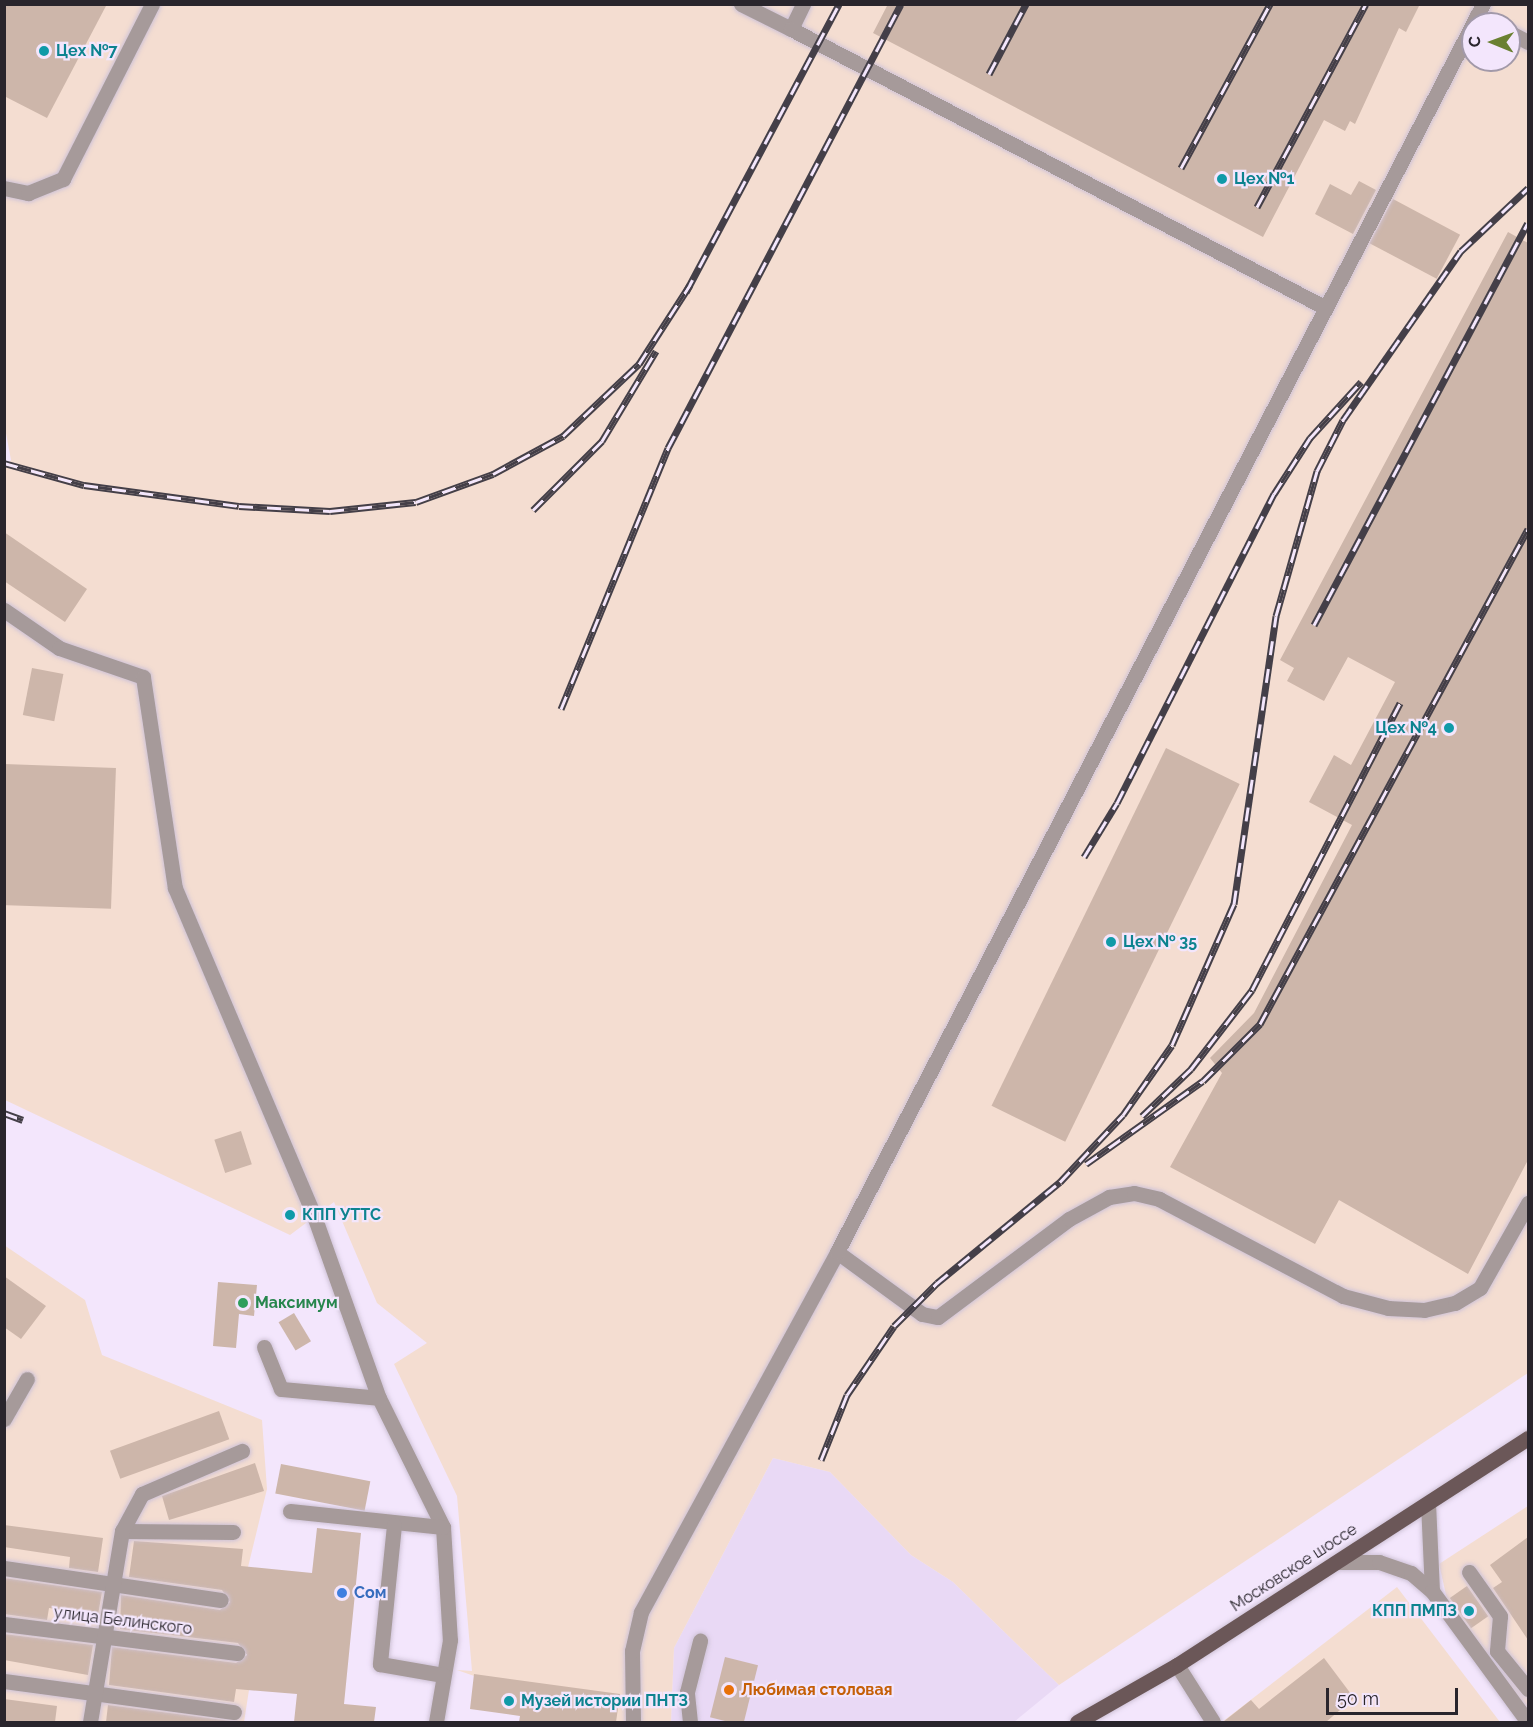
<!DOCTYPE html>
<meta charset="utf-8">
<style>
body{margin:0}
#map{position:relative;width:1533px;height:1727px;overflow:hidden;background:#f3e6fc;font-family:Raleway,sans-serif}
div>[style]{position:absolute}
.built>*{inset:0;background:#e9d9f5}
.industrial>*{inset:0;background:#f4ddd1}
.building>*{inset:0;background:#cdb6aa;transform-origin:0 0}
.roads{filter:drop-shadow(0 0 2px #cfc3d7) drop-shadow(0 0 2px #cfc3d7)}
.minor>*{height:15px;margin:-7.5px;padding:0 7.5px;transform-origin:7.5px;border-radius:7.5px;background:#a69a9a}
.major>*{height:15px;margin:-7.5px;padding:0 7.5px;transform-origin:7.5px;border-radius:7.5px;background:#6b5758}
.rail>*{height:7px;margin-top:-3.5px;transform-origin:0;background:repeating-linear-gradient(90deg,#f3e6fc 0 14px,#443f48 0 28px);box-sizing:border-box;border-block:2px solid #443f48}
.dots>*{width:16px;height:16px;translate:-50% -50%;box-sizing:border-box;border:3px solid #f3e6fc;border-radius:50%}
span{translate:-50% -50%;white-space:nowrap;text-align:center;line-height:1.15;-webkit-text-stroke:4.5px #f3e6fc;paint-order:stroke}
.culture-label{font-size:16px;color:#0d838f;font-weight:700}
.left{translate:0 -50%;text-align:left}
.right{translate:-100% -50%;text-align:right}
.leisure-label{font-size:16px;color:#27864d;font-weight:700}
.street-label{font-size:16px;color:#29252c}
.shop-label{font-size:16px;color:#366cbe;font-weight:700}
.food-label{font-size:16px;color:#c56008;font-weight:700}
.frame{position:absolute;inset:0;border:6px solid #29252c;pointer-events:none}
.north{position:absolute;left:1461px;top:12px;width:60px;height:60px;box-sizing:border-box;background:#f3e6fc;border:2px solid #a299a9;border-radius:50%;rotate:271deg;font-size:16px;font-weight:700;line-height:24px;text-align:center;color:#29252c}
.north::after{content:'';display:block;margin:auto;width:21px;height:27px;background:#6a8031;clip-path:polygon(50% 0,100% 100%,50% 72%,0 100%)}
.scale{position:absolute;left:1326px;top:1688px;width:132px;height:27px;box-sizing:border-box;border:3px solid #29252c;border-top:0;padding-left:8px;font-size:18px;line-height:21px;white-space:nowrap;color:#29252c;-webkit-text-stroke:4px #f3e6fc;paint-order:stroke}
</style>
<div id="map">
<div class="built">
<i style="clip-path:polygon(773px 1458px,830px 1472px,911px 1555px,953px 1582px,1059px 1685px,1014px 1722px,671px 1722px,674px 1648px)"></i>
</div>
<div class="industrial">
<i style="clip-path:polygon(evenodd,5px 5px,1528px 5px,1528px 1373px,1059px 1685px,953px 1582px,911px 1555px,830px 1472px,773px 1458px,674px 1648px,671px 1722px,603px 1721px,457px 1670px,472px 1671px,457px 1496px,394px 1364px,427px 1343px,377px 1303px,334px 1202px,290px 1235px,5px 1100px,4px 470px,11px 460px,5px 428px,5px 5px,1473px 24px,1509px 24px,1509px 60px,1473px 60px,1473px 24px)"></i>
<i style="clip-path:polygon(4px 1245px,85px 1300px,102px 1355px,262px 1420px,267px 1489px,241px 1596px,249px 1690px,244px 1722px,5px 1722px)"></i>
<i style="clip-path:polygon(1528px 1506px,1528px 1714px,1449px 1608px,1439px 1564px)"></i>
<i style="clip-path:polygon(1397px 1587px,1500px 1722px,1222px 1722px)"></i>
</div>
<div class="building">
<i style="clip-path:polygon(4px 4px,107px 4px,47px 118px,4px 96px)"></i>
<i style="clip-path:polygon(888px 4px,1420px 4px,1406px 32px,1399px 28px,1355px 124px,1350px 121px,1345px 131px,1324px 120px,1263px 237px,873px 33px)"></i>
<i style="clip-path:polygon(1359px 181px,1376px 190px,1353px 234px,1315px 214px,1330px 184px,1351px 195px)"></i>
<i style="left:1393px;top:199px;width:76px;height:50px;rotate:28deg"></i>
<i style="clip-path:polygon(1508px 232px,1528px 243px,1528px 1160px,1468px 1274px,1339px 1200px,1315px 1244px,1170px 1167px,1222px 1073px,1210px 1058px,1254px 1013px,1352px 825px,1309px 802px,1334px 755px,1351px 765px,1395px 682px,1348px 657px,1324px 701px,1287px 681px,1294px 668px,1280px 660px)"></i>
<i style="clip-path:polygon(4px 532px,87px 589px,65px 622px,4px 581px)"></i>
<i style="left:32px;top:668px;width:32px;height:48px;rotate:11deg"></i>
<i style="left:1166px;top:748px;width:82px;height:398px;rotate:26deg"></i>
<i style="left:4px;top:764px;width:112px;height:141px;rotate:2deg"></i>
<i style="left:241px;top:1131px;width:35px;height:28px;rotate:72deg"></i>
<i style="clip-path:polygon(4px 1276px,46px 1306px,21px 1339px,4px 1327px)"></i>
<i style="clip-path:polygon(218px 1282px,257px 1285px,254px 1316px,239px 1314px,236px 1348px,213px 1346px)"></i>
<i style="left:294px;top:1313px;width:33px;height:18px;rotate:59deg"></i>
<i style="left:219px;top:1411px;width:30px;height:116px;rotate:70deg"></i>
<i style="clip-path:polygon(255px 1463px,264px 1491px,169px 1520px,162px 1496px)"></i>
<i style="left:281px;top:1464px;width:91px;height:30px;rotate:11deg"></i>
<i style="clip-path:polygon(4px 1525px,103px 1538px,98px 1572px,69px 1568px,70px 1557px,4px 1547px)"></i>
<i style="clip-path:polygon(317px 1528px,361px 1533px,344px 1704px,376px 1707px,374px 1722px,294px 1722px,297px 1694px,236px 1689px,234px 1702px,109px 1685px,112px 1647px,236px 1663px,247px 1655px,238px 1643px,120px 1629px,121px 1595px,220px 1610px,230px 1602px,222px 1590px,129px 1577px,134px 1541px,243px 1549px,241px 1566px,312px 1573px)"></i>
<i style="clip-path:polygon(1528px 1537px,1528px 1640px,1493px 1588px,1502px 1582px,1490px 1565px)"></i>
<i style="clip-path:polygon(4px 1578px,102px 1592px,98px 1615px,49px 1608px,47px 1620px,4px 1614px)"></i>
<i style="left:1467px;top:1586px;width:37px;height:21px;rotate:55deg"></i>
<i style="clip-path:polygon(4px 1634px,93px 1645px,88px 1675px,4px 1660px)"></i>
<i style="left:725px;top:1657px;width:34px;height:62px;rotate:14deg"></i>
<i style="clip-path:polygon(1324px 1658px,1354px 1698px,1326px 1722px,1223px 1722px,1251px 1700px,1259px 1709px)"></i>
<i style="clip-path:polygon(474px 1674px,620px 1694px,616px 1722px,519px 1722px,520px 1716px,470px 1709px)"></i>
<i style="clip-path:polygon(4px 1699px,57px 1706px,55px 1722px,4px 1722px)"></i>
<i style="clip-path:polygon(108px 1705px,231px 1721px,106px 1722px)"></i>
</div>
<div class="roads">
<div class="minor">
<i style="left:741px;top:4px;width:56px;rotate:26.6deg"></i>
<i style="left:791px;top:29px;width:28px;rotate:-64deg"></i>
<i style="left:1477px;top:15px;width:19px;rotate:28deg"></i>
<i style="left:791px;top:29px;width:603px;rotate:27.54deg"></i>
<i style="left:1509px;top:32px;width:21px;rotate:28deg"></i>
<i style="left:4px;top:188px;width:25px;rotate:12deg"></i>
<i style="left:28px;top:193px;width:38px;rotate:-22deg"></i>
<i style="left:63px;top:179px;width:196px;rotate:-63deg"></i>
<i style="left:4px;top:610px;width:67px;rotate:34.6deg"></i>
<i style="left:59px;top:648px;width:89px;rotate:19deg"></i>
<i style="left:143px;top:677px;width:213px;rotate:81.4deg"></i>
<i style="left:175px;top:888px;width:353px;rotate:67deg"></i>
<i style="left:313px;top:1213px;width:196px;rotate:70.4deg"></i>
<i style="left:379px;top:1398px;width:144px;rotate:63.6deg"></i>
<i style="left:443px;top:1527px;width:113px;rotate:86.5deg"></i>
<i style="left:450px;top:1640px;width:83px;rotate:99.7deg"></i>
<i style="left:837px;top:1252px;width:105px;rotate:36.1deg"></i>
<i style="left:922px;top:1314px;width:16px;rotate:11deg"></i>
<i style="left:938px;top:1317px;width:164px;rotate:-36.8deg"></i>
<i style="left:1069px;top:1219px;width:46px;rotate:-28.8deg"></i>
<i style="left:1109px;top:1197px;width:25px;rotate:-9deg"></i>
<i style="left:1134px;top:1193px;width:26px;rotate:13deg"></i>
<i style="left:1159px;top:1199px;width:208px;rotate:27.8deg"></i>
<i style="left:1343px;top:1296px;width:47px;rotate:14.9deg"></i>
<i style="left:1388px;top:1308px;width:36px;rotate:3deg"></i>
<i style="left:1424px;top:1310px;width:32px;rotate:-13deg"></i>
<i style="left:1455px;top:1303px;width:29px;rotate:-31deg"></i>
<i style="left:1480px;top:1288px;width:98px;rotate:-60.5deg"></i>
<i style="left:264px;top:1347px;width:45px;rotate:68deg"></i>
<i style="left:281px;top:1389px;width:98px;rotate:5.2deg"></i>
<i style="left:4px;top:1419px;width:46px;rotate:-60.1deg"></i>
<i style="left:1428px;top:1503px;width:88px;rotate:87.4deg"></i>
<i style="left:290px;top:1511px;width:154px;rotate:6deg"></i>
<i style="left:394px;top:1525px;width:140px;rotate:95.8deg"></i>
<i style="left:380px;top:1664px;width:64px;rotate:9.9deg"></i>
<i style="left:122px;top:1531px;width:111px;rotate:0.5deg"></i>
<i style="left:1337px;top:1562px;width:42px"></i>
<i style="left:1379px;top:1562px;width:34px;rotate:19deg"></i>
<i style="left:1411px;top:1573px;width:28px;rotate:41deg"></i>
<i style="left:1432px;top:1591px;width:162px;rotate:53.8deg"></i>
<i style="left:4px;top:1568px;width:219px;rotate:8.4deg"></i>
<i style="left:1469px;top:1572px;width:54px;rotate:54.8deg"></i>
<i style="left:1500px;top:1616px;width:35px;rotate:95deg"></i>
<i style="left:1497px;top:1651px;width:49px;rotate:50.8deg"></i>
<i style="left:4px;top:1624px;width:235px;rotate:7.1deg"></i>
<i style="left:1177px;top:1665px;width:67px;rotate:57.7deg"></i>
<i style="left:4px;top:1681px;width:232px;rotate:7.7deg"></i>
<i style="left:90px;top:1722px;width:194px;rotate:-80.5deg"></i>
<i style="left:122px;top:1531px;width:42px;rotate:-61.6deg"></i>
<i style="left:142px;top:1494px;width:109px;rotate:-23.3deg"></i>
<i style="left:633px;top:1722px;width:71px;rotate:-90.8deg"></i>
<i style="left:632px;top:1651px;width:40px;rotate:-77deg"></i>
<i style="left:641px;top:1612px;width:410px;rotate:-61.4deg"></i>
<i style="left:837px;top:1252px;width:1405px;rotate:-62.63deg"></i>
<i style="left:690px;top:1722px;width:30px;rotate:-96deg"></i>
<i style="left:687px;top:1692px;width:53px;rotate:-75.7deg"></i>
</div>
<div class="major">
<i style="left:1077px;top:1722px;width:115px;rotate:-29.7deg"></i>
<i style="left:1177px;top:1665px;width:418px;rotate:-32.9deg"></i>
</div>
</div>
<div class="rail">
<i style="left:989px;top:74px;width:79px;rotate:-62.1deg"></i>
<i style="left:1181px;top:168px;width:187px;rotate:-61.5deg"></i>
<i style="left:1257px;top:207px;width:230px;rotate:-61.8deg"></i>
<i style="left:686px;top:292px;width:326px;rotate:-62deg"></i>
<i style="left:4px;top:463px;width:83px;rotate:15.4deg"></i>
<i style="left:84px;top:485px;width:156px;rotate:7.7deg"></i>
<i style="left:239px;top:506px;width:91px;rotate:3.1deg"></i>
<i style="left:330px;top:511px;width:86px;rotate:-6deg"></i>
<i style="left:416px;top:502px;width:82px;rotate:-20deg"></i>
<i style="left:493px;top:474px;width:80px;rotate:-28.5deg"></i>
<i style="left:563px;top:436px;width:105px;rotate:-43.5deg"></i>
<i style="left:639px;top:364px;width:94px;rotate:-57.2deg"></i>
<i style="left:533px;top:510px;width:98px;rotate:-45deg"></i>
<i style="left:602px;top:441px;width:105px;rotate:-59deg"></i>
<i style="left:1314px;top:625px;width:455px;rotate:-62deg"></i>
<i style="left:561px;top:709px;width:282px;rotate:-67.7deg"></i>
<i style="left:668px;top:448px;width:501px;rotate:-62.31deg"></i>
<i style="left:1084px;top:857px;width:63px;rotate:-58.6deg"></i>
<i style="left:1117px;top:803px;width:347px;rotate:-63.1deg"></i>
<i style="left:1274px;top:494px;width:67px;rotate:-57.3deg"></i>
<i style="left:1310px;top:438px;width:76px;rotate:-47.7deg"></i>
<i style="left:4px;top:1113px;width:20px;rotate:20deg"></i>
<i style="left:1142px;top:1116px;width:68px;rotate:-43.8deg"></i>
<i style="left:1191px;top:1069px;width:100px;rotate:-52.3deg"></i>
<i style="left:1252px;top:990px;width:323px;rotate:-62.7deg"></i>
<i style="left:1086px;top:1164px;width:143px;rotate:-35.4deg"></i>
<i style="left:1203px;top:1081px;width:81px;rotate:-45deg"></i>
<i style="left:1260px;top:1024px;width:563px;rotate:-61.57deg"></i>
<i style="left:821px;top:1460px;width:70px;rotate:-68.2deg"></i>
<i style="left:847px;top:1395px;width:83px;rotate:-55.7deg"></i>
<i style="left:894px;top:1326px;width:61px;rotate:-45deg"></i>
<i style="left:937px;top:1283px;width:159px;rotate:-39.4deg"></i>
<i style="left:1060px;top:1182px;width:92px;rotate:-46.8deg"></i>
<i style="left:1123px;top:1115px;width:85px;rotate:-55deg"></i>
<i style="left:1172px;top:1045px;width:154px;rotate:-66.3deg"></i>
<i style="left:1234px;top:904px;width:291px;rotate:-81.7deg"></i>
<i style="left:1276px;top:616px;width:151px;rotate:-74.2deg"></i>
<i style="left:1317px;top:471px;width:57px;rotate:-63deg"></i>
<i style="left:1343px;top:420px;width:206px;rotate:-55.1deg"></i>
<i style="left:1461px;top:251px;width:92px;rotate:-43.2deg"></i>
</div>
<div class="dots">
<i style="left:44px;top:51px;background:#0f9aa8"></i>
<i style="left:1222px;top:179px;background:#0f9aa8"></i>
<i style="left:1449px;top:728px;background:#0f9aa8"></i>
<i style="left:1111px;top:942px;background:#0f9aa8"></i>
<i style="left:290px;top:1215px;background:#0f9aa8"></i>
<i style="left:243px;top:1303px;background:#2e9e5b"></i>
<i style="left:342px;top:1593px;background:#3f7fe0"></i>
<i style="left:1469px;top:1611px;background:#0f9aa8"></i>
<i style="left:729px;top:1690px;background:#e8710a"></i>
<i style="left:509px;top:1701px;background:#0f9aa8"></i>
</div>
<div class="culture-label">
<span class="left" style="left:56px;top:51px">Цех №7</span>
<span class="left" style="left:1234px;top:179px">Цех №1</span>
<span class="right" style="left:1437px;top:728px">Цех №4</span>
<span class="left" style="left:1123px;top:942px">Цех № 35</span>
<span class="left" style="left:302px;top:1215px">КПП УТТС</span>
<span class="right" style="left:1457px;top:1611px">КПП ПМПЗ</span>
<span class="left" style="left:521px;top:1701px">Музей истории ПНТЗ</span>
</div>
<div class="leisure-label">
<span class="left" style="left:255px;top:1303px">Максимум</span>
</div>
<div class="street-label">
<span style="left:1294px;top:1568px;rotate:-33deg">Московское шоссе</span>
<span style="left:123px;top:1621px;rotate:7deg">улица Белинского</span>
</div>
<div class="shop-label">
<span class="left" style="left:354px;top:1593px">Сом</span>
</div>
<div class="food-label">
<span class="left" style="left:741px;top:1690px">Любимая столовая</span>
</div>
<div class="frame"></div>
<div class="north">С</div>
<div class="scale">50 m</div>
</div>
